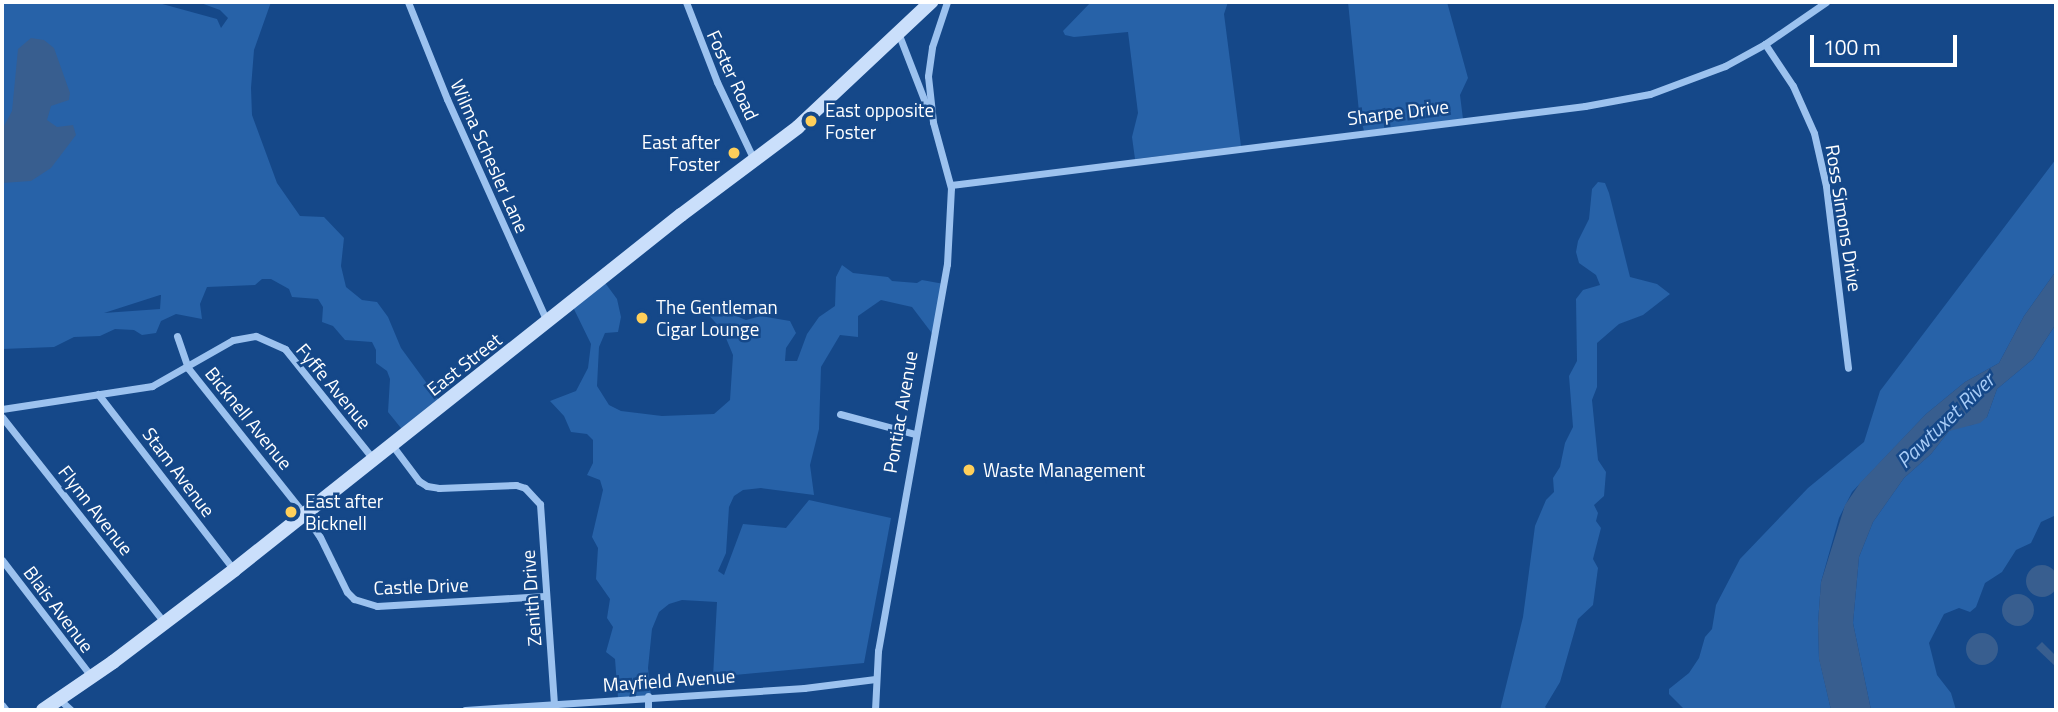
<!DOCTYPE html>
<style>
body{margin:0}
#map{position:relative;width:2058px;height:712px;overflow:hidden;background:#154889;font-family:"Titillium Web",sans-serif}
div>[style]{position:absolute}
.green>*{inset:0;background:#2762a8}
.water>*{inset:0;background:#385e8f}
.round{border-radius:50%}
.minor>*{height:7px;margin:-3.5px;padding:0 3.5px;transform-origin:3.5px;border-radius:3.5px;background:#9cc2ef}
.secondary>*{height:14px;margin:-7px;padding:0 7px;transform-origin:7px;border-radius:7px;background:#cadffb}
.dots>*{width:19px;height:19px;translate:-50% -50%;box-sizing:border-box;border:4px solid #154889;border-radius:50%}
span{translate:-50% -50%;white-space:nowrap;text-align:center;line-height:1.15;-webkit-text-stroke:5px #154889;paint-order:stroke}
.street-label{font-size:19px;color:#fff}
.poi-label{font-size:19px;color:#fff}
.left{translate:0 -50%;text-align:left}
.right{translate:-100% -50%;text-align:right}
.water-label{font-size:21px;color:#a8ccf7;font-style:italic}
.frame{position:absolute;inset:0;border:4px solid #fff;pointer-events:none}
.scale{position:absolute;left:1810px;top:35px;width:147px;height:32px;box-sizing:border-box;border:4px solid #fff;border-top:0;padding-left:9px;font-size:21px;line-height:24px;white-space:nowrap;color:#fff;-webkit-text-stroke:5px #154889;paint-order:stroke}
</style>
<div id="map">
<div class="green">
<i style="clip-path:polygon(evenodd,2px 2px,155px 2px,217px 19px,221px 28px,228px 18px,220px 10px,198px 2px,271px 2px,254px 50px,251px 88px,252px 115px,277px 183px,300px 216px,324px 217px,344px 238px,341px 266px,346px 287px,362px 300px,377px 302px,388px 317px,401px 348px,439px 400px,405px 433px,388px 412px,390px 379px,387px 371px,376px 363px,376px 350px,372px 342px,345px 340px,333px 326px,322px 322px,323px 307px,318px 299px,292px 297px,289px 289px,271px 279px,262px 279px,255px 285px,207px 287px,200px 304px,202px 319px,176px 314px,161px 321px,156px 333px,142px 335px,134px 330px,115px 329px,100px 336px,74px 337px,54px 347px,2px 349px,2px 2px,161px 295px,160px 309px,104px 313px,160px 295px,161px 295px)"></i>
<i style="clip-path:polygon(1091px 2px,1228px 2px,1224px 14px,1241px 146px,1135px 159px,1132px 137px,1138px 113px,1128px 32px,1074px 37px,1065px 35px,1063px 31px)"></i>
<i style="clip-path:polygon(1348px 2px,1447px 2px,1468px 78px,1460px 95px,1463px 119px,1364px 131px,1359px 112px)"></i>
<i style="clip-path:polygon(2056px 159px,2056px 271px,2024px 316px,1999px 363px,1965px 382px,1926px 414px,1852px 492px,1839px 518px,1821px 582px,1818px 623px,1819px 658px,1831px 710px,1685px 710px,1669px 694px,1669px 689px,1689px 673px,1699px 658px,1705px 637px,1712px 629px,1716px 605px,1740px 559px,1808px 488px,1864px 442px,1880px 391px)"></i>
<i style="clip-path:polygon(1598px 182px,1605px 183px,1609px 193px,1630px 277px,1657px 284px,1670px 294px,1643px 315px,1619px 324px,1597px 343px,1597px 387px,1592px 400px,1598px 460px,1606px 472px,1604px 496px,1594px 505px,1598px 513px,1596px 521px,1601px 528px,1593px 559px,1598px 568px,1593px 605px,1578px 619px,1560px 682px,1545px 707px,1548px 710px,1500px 710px,1523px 617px,1535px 526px,1546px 500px,1554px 492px,1553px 478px,1560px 467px,1565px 443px,1573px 427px,1569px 376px,1577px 361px,1576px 299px,1583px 290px,1600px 285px,1596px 275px,1579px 263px,1576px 252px,1578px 241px,1589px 219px,1592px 189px)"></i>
<i style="clip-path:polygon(842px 265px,853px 273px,888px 277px,892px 281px,917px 283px,922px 280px,944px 284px,934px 336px,912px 307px,881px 300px,858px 316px,858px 337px,840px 335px,821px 367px,819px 429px,810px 465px,814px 495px,761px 488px,743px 490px,734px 496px,729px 507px,726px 553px,718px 571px,724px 575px,743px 524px,786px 528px,809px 500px,891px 518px,864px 663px,713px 677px,717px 602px,682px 600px,669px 604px,659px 612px,652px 629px,648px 668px,651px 696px,618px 698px,615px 659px,606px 652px,613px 627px,607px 618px,610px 599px,596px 579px,598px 548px,592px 537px,603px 490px,600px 480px,587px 475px,593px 463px,593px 440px,587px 434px,571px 432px,564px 416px,550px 401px,576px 391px,588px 368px,591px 344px,571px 303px,603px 280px,617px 299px,621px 317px,618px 332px,605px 333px,599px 347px,597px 386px,609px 405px,621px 411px,662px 416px,714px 414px,730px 400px,733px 355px,723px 331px,706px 312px,724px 311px,746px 320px,761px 316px,790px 321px,796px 333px,786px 348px,785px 361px,797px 361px,807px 334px,819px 317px,835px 306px,836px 277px)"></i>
<i style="clip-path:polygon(2056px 324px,2054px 516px,2041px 522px,2031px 543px,2016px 550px,2002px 572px,1985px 583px,1976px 607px,1970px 612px,1959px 608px,1944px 614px,1929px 643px,1937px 675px,1951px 693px,1956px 710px,1871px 710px,1853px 623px,1859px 557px,1873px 522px,1904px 478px,1931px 454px,1949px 431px,1959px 426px,1972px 425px,1987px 417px,1997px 389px,2033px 359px)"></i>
</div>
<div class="water">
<i style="clip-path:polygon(31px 38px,44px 40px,54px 48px,70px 93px,69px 100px,51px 106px,47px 120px,57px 127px,73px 125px,76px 135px,51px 168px,31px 181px,2px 183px,2px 130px,12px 111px,18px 49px)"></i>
<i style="clip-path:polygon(2056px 271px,2056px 324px,2033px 359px,1997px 389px,1987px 417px,1980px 423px,1949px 431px,1931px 454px,1904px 478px,1873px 522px,1859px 557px,1853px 623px,1871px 710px,1831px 710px,1819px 659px,1818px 623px,1821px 582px,1845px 505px,1860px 483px,1926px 414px,1965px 382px,1999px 363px,2024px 316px)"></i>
<i class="round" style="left:2026px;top:565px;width:32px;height:32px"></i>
<i class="round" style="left:2002px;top:594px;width:32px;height:32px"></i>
<i class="round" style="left:1966px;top:633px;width:32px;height:32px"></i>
<i style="clip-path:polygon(2042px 642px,2056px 656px,2056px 667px,2036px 648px)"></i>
</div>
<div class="minor">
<i style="left:408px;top:2px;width:105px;rotate:68.1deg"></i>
<i style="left:447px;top:99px;width:244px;rotate:65.8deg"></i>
<i style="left:686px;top:2px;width:86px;rotate:68.8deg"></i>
<i style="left:717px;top:82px;width:86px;rotate:64.6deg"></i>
<i style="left:899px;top:35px;width:86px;rotate:68.8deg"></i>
<i style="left:1765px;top:44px;width:50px;rotate:56.3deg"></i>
<i style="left:1793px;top:86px;width:51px;rotate:65.9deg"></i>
<i style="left:1814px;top:133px;width:54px;rotate:77.2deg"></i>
<i style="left:1826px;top:186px;width:183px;rotate:83.1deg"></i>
<i style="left:951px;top:185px;width:639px;rotate:-7.1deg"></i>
<i style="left:1585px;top:106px;width:66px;rotate:-10.5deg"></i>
<i style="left:1650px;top:94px;width:80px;rotate:-20.5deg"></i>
<i style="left:1725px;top:66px;width:46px;rotate:-28.8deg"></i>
<i style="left:1765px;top:44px;width:74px;rotate:-34.5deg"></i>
<i style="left:177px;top:336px;width:34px;rotate:71deg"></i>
<i style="left:188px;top:368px;width:188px;rotate:51.5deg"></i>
<i style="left:305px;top:515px;width:27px;rotate:56deg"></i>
<i style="left:320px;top:537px;width:61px;rotate:63.9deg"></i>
<i style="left:347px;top:592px;width:10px;rotate:45deg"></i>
<i style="left:354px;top:599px;width:24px;rotate:17deg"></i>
<i style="left:377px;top:606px;width:168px;rotate:-3.4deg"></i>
<i style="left:98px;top:394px;width:222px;rotate:52.3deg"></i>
<i style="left:2px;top:409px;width:152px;rotate:-8.7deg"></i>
<i style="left:152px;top:386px;width:93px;rotate:-29.6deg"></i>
<i style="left:233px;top:340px;width:23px;rotate:-10deg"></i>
<i style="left:256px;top:336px;width:32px;rotate:24deg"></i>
<i style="left:285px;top:349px;width:141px;rotate:51.3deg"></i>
<i style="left:840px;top:414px;width:78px;rotate:14.9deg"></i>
<i style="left:2px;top:417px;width:261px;rotate:51.7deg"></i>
<i style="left:392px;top:445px;width:45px;rotate:53.1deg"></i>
<i style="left:419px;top:481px;width:9px;rotate:32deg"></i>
<i style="left:427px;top:486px;width:12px;rotate:9deg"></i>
<i style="left:439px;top:488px;width:77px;rotate:-2.2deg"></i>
<i style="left:516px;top:485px;width:9px;rotate:18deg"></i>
<i style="left:525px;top:488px;width:22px;rotate:47deg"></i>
<i style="left:540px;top:504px;width:200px;rotate:86deg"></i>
<i style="left:2px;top:560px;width:146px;rotate:52.5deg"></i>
<i style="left:648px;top:696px;width:14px;rotate:90deg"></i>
<i style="left:59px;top:699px;width:16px;rotate:43deg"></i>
<i style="left:2px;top:705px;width:6px;rotate:51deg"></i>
<i style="left:465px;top:710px;width:340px;rotate:-3.7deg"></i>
<i style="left:804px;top:688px;width:72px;rotate:-7.2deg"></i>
<i style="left:875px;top:710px;width:59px;rotate:-87.1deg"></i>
<i style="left:878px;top:651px;width:393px;rotate:-79.9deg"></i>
<i style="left:947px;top:264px;width:76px;rotate:-87deg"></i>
<i style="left:951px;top:188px;width:68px;rotate:-105.3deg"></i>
<i style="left:933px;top:122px;width:46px;rotate:-96.2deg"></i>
<i style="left:928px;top:76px;width:29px;rotate:-82deg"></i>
<i style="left:932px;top:47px;width:47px;rotate:-71.6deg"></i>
</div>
<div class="secondary">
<i style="left:43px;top:710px;width:85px;rotate:-34.4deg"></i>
<i style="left:113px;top:662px;width:152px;rotate:-37.2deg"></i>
<i style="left:234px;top:570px;width:571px;rotate:-38.46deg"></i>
<i style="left:681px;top:215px;width:146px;rotate:-36.9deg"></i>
<i style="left:798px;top:127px;width:183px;rotate:-43.2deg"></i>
</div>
<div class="dots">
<i style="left:811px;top:121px;background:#ffcf5a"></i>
<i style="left:734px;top:153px;background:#ffcf5a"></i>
<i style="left:642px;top:318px;background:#ffcf5a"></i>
<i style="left:969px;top:470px;background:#ffcf5a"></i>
<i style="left:291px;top:512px;background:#ffcf5a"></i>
</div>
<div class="street-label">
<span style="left:733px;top:75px;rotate:65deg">Foster Road</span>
<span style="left:1398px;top:112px;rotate:-7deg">Sharpe Drive</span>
<span style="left:490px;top:156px;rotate:66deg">Wilma Schesler Lane</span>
<span style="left:1844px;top:218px;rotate:81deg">Ross Simons Drive</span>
<span style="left:464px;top:364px;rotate:-38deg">East Street</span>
<span style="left:334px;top:386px;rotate:50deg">Fyffe Avenue</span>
<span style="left:900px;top:412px;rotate:-80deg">Pontiac Avenue</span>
<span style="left:249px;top:418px;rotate:51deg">Bicknell Avenue</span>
<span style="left:179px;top:472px;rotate:53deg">Stam Avenue</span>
<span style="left:96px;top:510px;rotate:52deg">Flynn Avenue</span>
<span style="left:421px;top:586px;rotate:-2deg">Castle Drive</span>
<span style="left:531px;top:598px;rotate:-94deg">Zenith Drive</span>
<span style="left:59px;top:609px;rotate:53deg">Blais Avenue</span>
<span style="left:669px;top:680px;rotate:-4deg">Mayfield Avenue</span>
</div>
<div class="poi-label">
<span class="left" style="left:825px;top:121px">East opposite<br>Foster</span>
<span class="right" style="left:720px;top:153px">East after<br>Foster</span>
<span class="left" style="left:656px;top:318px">The Gentleman<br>Cigar Lounge</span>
<span class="left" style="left:983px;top:470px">Waste Management</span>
<span class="left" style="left:305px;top:512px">East after<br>Bicknell</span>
</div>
<div class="water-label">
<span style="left:1945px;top:420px;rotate:-44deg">Pawtuxet River</span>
</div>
<div class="frame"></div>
<div class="scale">100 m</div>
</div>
